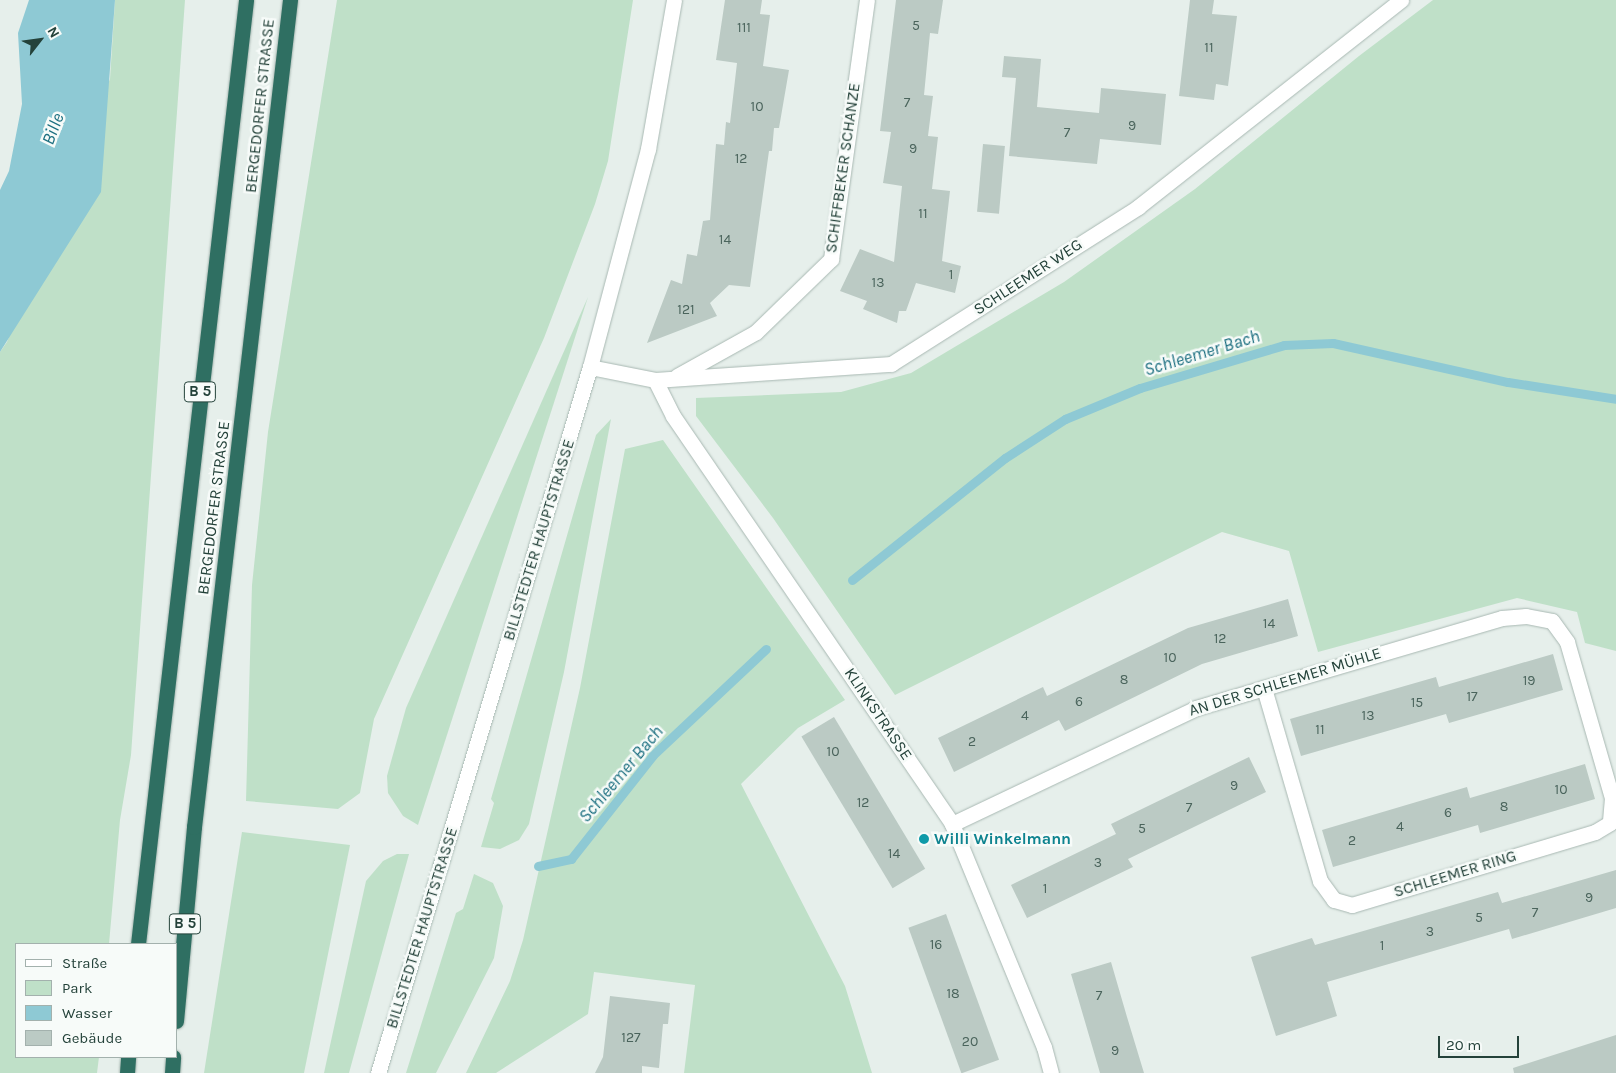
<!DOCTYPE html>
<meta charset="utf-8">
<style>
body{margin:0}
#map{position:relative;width:1616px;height:1073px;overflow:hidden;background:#e6efeb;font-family:Karla,sans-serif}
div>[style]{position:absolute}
.green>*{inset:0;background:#bfe0c8}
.water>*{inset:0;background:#8ec9d4}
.stream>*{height:9px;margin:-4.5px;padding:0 4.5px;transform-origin:4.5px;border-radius:4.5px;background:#8ec9d4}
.building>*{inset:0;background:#bbcac4;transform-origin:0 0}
.roads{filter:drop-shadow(0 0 1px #a8b8b2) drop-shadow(0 0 1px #a8b8b2)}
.minor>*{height:15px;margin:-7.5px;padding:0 7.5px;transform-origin:7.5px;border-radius:7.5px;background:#fff}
.highway>*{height:15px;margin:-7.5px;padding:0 7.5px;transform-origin:7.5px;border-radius:7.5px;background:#2f6f62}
.dots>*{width:14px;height:14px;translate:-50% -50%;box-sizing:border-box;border:2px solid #f7fbf9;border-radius:50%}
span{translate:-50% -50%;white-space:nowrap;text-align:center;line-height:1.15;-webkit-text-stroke:5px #f7fbf9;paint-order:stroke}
.number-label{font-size:14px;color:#4a645c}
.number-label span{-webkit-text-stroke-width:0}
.shield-label span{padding:1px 4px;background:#f7fbf9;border:1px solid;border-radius:4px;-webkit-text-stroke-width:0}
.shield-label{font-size:15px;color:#24423a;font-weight:700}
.street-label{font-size:16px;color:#24423a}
.culture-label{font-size:16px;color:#0d838f;font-weight:700}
.left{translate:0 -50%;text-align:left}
.water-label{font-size:18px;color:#1c6f80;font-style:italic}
.legend{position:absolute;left:15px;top:943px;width:162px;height:115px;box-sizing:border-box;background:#f7fbf9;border:1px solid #a3b1ad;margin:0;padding:6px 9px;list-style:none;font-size:15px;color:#24423a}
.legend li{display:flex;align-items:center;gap:10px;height:25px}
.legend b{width:25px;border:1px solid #a3b1ad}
.north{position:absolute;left:15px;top:15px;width:50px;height:50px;-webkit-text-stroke:4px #f7fbf9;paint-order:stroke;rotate:60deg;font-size:14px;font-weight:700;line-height:20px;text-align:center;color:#24423a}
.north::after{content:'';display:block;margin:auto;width:18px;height:22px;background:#24423a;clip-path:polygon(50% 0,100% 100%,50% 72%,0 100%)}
.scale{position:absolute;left:1438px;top:1036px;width:81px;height:22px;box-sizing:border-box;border:2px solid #24423a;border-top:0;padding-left:6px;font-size:15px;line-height:18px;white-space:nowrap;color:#24423a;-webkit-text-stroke:4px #f7fbf9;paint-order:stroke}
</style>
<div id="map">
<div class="green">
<i style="clip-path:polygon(115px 0,185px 0,131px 755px,120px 820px,109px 944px,16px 944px,16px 1057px,99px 1057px,97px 1073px,0 1073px,0 352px,7px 342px,110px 79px)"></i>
<i style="clip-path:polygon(337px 0,633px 0,608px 161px,595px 204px,544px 338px,374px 719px,360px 793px,338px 809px,246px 801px,252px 585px,268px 432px)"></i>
<i style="clip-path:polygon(1433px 0,1616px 0,1616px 651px,1585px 643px,1577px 612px,1517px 598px,1318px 652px,1289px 551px,1222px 532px,895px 695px,773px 518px,696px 416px,696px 398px,841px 392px,911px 373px,1064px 282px,1195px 189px,1359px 56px)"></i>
<i style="clip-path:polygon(588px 297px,418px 825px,403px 816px,388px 793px,387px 776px,406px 708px)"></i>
<i style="clip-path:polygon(611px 419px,564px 672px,529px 824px,519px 840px,500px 849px,481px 847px,494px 803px,491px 799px,596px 435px)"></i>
<i style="clip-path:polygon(663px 440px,845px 700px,798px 728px,741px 784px,845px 986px,872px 1073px,684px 1073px,695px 985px,594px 972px,588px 1014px,496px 1073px,466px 1073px,510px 981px,523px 940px,580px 688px,625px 449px)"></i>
<i style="clip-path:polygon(242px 832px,350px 845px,304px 1073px,204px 1073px)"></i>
<i style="clip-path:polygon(397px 854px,409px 854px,349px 1073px,324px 1073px,366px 881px,383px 861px)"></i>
<i style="clip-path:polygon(474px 874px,493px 883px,503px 906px,494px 958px,436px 1073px,406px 1073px,456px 913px,463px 909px)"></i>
</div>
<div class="water">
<i style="clip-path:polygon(29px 0,115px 0,101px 192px,0 352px,0 190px,9px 171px,22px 104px,18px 33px)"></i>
</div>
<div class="stream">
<i style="left:852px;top:580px;width:196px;rotate:-38.6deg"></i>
<i style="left:1005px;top:458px;width:72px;rotate:-33deg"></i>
<i style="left:1065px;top:419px;width:81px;rotate:-22.5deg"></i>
<i style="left:1140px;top:388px;width:150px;rotate:-16.6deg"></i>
<i style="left:1284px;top:345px;width:49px;rotate:-2.3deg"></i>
<i style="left:1333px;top:343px;width:179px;rotate:12.6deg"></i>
<i style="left:1508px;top:382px;width:109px;rotate:8.9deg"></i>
<i style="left:538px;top:866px;width:34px;rotate:-12deg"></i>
<i style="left:571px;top:859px;width:132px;rotate:-51.7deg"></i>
<i style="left:653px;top:755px;width:155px;rotate:-43.2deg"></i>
</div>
<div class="building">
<i style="clip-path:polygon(725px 0,762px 0,760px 14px,770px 15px,763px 66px,789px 70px,779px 128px,774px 128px,772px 151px,769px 151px,750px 287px,729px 285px,710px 303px,717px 316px,647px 343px,671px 280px,682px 284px,687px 254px,697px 256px,703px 221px,710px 220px,716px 144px,724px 145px,726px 122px,730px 123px,737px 63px,716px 60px)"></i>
<i style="clip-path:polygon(896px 0,943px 0,938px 34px,930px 33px,924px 95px,933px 96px,928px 136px,938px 137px,932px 189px,950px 191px,942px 261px,961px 266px,955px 293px,916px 283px,906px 311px,899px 311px,897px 323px,863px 309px,867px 301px,840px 291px,860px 249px,894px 262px,902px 186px,883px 183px,891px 132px,880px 131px)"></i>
<i style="clip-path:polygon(1190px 0,1214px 0,1212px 14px,1237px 16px,1228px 86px,1216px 84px,1214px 100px,1179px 96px)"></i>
<i style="clip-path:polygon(1004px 56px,1041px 59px,1037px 107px,1099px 113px,1101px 88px,1166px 94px,1161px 145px,1100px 139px,1097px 164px,1009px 156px,1016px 78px,1002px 77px)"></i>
<i style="left:983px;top:144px;width:22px;height:68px;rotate:5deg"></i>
<i style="clip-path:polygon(1288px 599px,1298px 636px,1202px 664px,1065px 731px,1059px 720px,954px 772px,938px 738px,1043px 687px,1047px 696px,1188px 628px)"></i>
<i style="clip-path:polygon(1553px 654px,1563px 690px,1449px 723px,1446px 714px,1301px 756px,1290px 719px,1436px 677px,1439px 687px)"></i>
<i style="left:834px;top:717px;width:177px;height:38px;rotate:59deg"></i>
<i style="clip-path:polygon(1249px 757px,1266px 792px,1128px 859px,1133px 867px,1027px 918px,1011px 885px,1116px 834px,1111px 824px)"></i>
<i style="clip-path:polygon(1585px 764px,1595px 799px,1480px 833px,1478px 825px,1333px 867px,1322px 830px,1467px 787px,1470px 798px)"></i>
<i style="clip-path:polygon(1616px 870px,1616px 908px,1512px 939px,1509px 929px,1327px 982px,1337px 1016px,1276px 1036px,1251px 957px,1312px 938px,1315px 945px,1498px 892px,1502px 903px)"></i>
<i style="left:946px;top:914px;width:155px;height:40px;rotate:70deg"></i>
<i style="clip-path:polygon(1111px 962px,1127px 1017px,1144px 1073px,1100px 1073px,1071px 974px)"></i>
<i style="clip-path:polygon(610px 996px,670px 1003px,668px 1024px,663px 1024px,659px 1068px,642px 1066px,642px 1073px,595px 1073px,603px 1057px)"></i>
<i style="clip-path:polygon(1616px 1035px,1616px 1073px,1514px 1073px,1513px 1068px)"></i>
</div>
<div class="roads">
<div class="minor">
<i style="left:590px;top:367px;width:66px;rotate:11.3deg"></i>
<i style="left:655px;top:380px;width:237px;rotate:-3.9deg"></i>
<i style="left:891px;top:364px;width:293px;rotate:-32.4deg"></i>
<i style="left:1138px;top:207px;width:335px;rotate:-38.2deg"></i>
<i style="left:677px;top:376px;width:90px;rotate:-29.1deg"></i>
<i style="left:756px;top:332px;width:105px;rotate:-44.2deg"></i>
<i style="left:831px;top:259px;width:261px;rotate:-82.1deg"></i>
<i style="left:655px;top:380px;width:40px;rotate:63.4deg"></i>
<i style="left:673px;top:416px;width:494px;rotate:55.6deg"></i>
<i style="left:952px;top:824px;width:241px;rotate:67.6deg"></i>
<i style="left:1044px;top:1047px;width:27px;rotate:75deg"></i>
<i style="left:952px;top:824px;width:270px;rotate:-25.4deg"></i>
<i style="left:1196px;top:708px;width:319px;rotate:-16.4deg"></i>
<i style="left:1502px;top:618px;width:24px;rotate:-5deg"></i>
<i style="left:1526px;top:616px;width:26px;rotate:11deg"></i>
<i style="left:1552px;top:621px;width:26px;rotate:54deg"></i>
<i style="left:1567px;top:642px;width:162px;rotate:73.9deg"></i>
<i style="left:1612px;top:798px;width:25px;rotate:95deg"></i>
<i style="left:1610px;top:823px;width:17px;rotate:149deg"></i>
<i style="left:1595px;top:832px;width:254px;rotate:163.3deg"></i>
<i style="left:1352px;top:905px;width:19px;rotate:-164deg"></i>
<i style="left:1334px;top:900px;width:24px;rotate:-126deg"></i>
<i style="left:1320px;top:881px;width:201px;rotate:-106.2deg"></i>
<i style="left:378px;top:1073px;width:737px;rotate:-73.29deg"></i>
<i style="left:590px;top:367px;width:226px;rotate:-75.1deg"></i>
<i style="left:648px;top:149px;width:151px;rotate:-80.1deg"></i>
</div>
<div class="highway">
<i style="left:138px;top:944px;width:950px;rotate:-83.47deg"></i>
<i style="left:176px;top:1021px;width:195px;rotate:-84.7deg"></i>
<i style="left:194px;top:827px;width:833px;rotate:-83.38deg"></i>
<i style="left:127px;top:1073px;width:16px;rotate:-86deg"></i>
<i style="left:172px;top:1073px;width:16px;rotate:-86deg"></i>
</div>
</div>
<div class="dots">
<i style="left:924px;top:839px;background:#0f9aa8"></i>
</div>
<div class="number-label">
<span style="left:916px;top:26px">5</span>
<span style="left:744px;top:28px">111</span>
<span style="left:1209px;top:48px">11</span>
<span style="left:907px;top:103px">7</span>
<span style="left:757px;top:107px">10</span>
<span style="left:1132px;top:126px">9</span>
<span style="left:1067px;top:133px">7</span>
<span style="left:913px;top:149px">9</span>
<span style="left:741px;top:159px">12</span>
<span style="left:923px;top:214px">11</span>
<span style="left:725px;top:240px">14</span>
<span style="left:951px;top:275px">1</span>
<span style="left:878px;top:283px">13</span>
<span style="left:686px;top:310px">121</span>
<span style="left:1269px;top:624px">14</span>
<span style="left:1220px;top:639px">12</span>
<span style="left:1170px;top:658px">10</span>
<span style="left:1124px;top:680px">8</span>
<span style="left:1529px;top:681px">19</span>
<span style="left:1472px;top:697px">17</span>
<span style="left:1079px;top:702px">6</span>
<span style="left:1417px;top:703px">15</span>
<span style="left:1025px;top:716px">4</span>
<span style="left:1368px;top:716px">13</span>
<span style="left:1320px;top:730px">11</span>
<span style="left:972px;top:742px">2</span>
<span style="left:833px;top:752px">10</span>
<span style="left:1234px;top:786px">9</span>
<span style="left:1561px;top:790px">10</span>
<span style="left:863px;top:803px">12</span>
<span style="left:1504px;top:807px">8</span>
<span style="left:1189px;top:808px">7</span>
<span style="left:1448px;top:813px">6</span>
<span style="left:1400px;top:827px">4</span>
<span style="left:1142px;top:829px">5</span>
<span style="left:1352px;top:841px">2</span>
<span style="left:894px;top:854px">14</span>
<span style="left:1098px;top:863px">3</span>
<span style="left:1045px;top:889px">1</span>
<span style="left:1589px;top:898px">9</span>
<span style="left:1535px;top:913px">7</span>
<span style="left:1479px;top:918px">5</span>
<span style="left:1430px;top:932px">3</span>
<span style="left:936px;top:945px">16</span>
<span style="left:1382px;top:946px">1</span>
<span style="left:953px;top:994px">18</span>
<span style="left:1099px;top:996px">7</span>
<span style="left:631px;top:1038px">127</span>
<span style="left:970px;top:1042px">20</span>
<span style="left:1115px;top:1051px">9</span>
</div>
<div class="shield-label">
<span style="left:200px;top:392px">B 5</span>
<span style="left:185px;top:924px">B 5</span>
</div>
<div class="street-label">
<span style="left:260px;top:106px;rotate:-84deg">BERGEDORFER STRASSE</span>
<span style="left:843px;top:168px;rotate:-82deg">SCHIFFBEKER SCHANZE</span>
<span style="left:1028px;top:277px;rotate:-33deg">SCHLEEMER WEG</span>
<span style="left:214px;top:508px;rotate:-83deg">BERGEDORFER STRASSE</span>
<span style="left:539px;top:540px;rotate:-73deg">BILLSTEDTER HAUPTSTRASSE</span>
<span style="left:1285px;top:682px;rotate:-17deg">AN DER SCHLEEMER MÜHLE</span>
<span style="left:878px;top:714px;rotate:56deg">KLINKSTRASSE</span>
<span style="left:1455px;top:874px;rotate:-17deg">SCHLEEMER RING</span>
<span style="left:422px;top:928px;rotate:-73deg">BILLSTEDTER HAUPTSTRASSE</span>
</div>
<div class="culture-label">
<span class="left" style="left:934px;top:839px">Willi Winkelmann</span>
</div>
<div class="water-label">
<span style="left:53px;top:129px;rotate:-69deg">Bille</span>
<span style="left:1202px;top:353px;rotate:-17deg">Schleemer Bach</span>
<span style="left:621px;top:774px;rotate:-50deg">Schleemer Bach</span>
</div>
<ul class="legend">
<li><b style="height:6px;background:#fff"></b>Straße</li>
<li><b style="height:14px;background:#bfe0c8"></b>Park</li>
<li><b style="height:14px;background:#8ec9d4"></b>Wasser</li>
<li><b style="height:14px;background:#bbcac4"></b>Gebäude</li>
</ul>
<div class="north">N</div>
<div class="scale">20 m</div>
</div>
